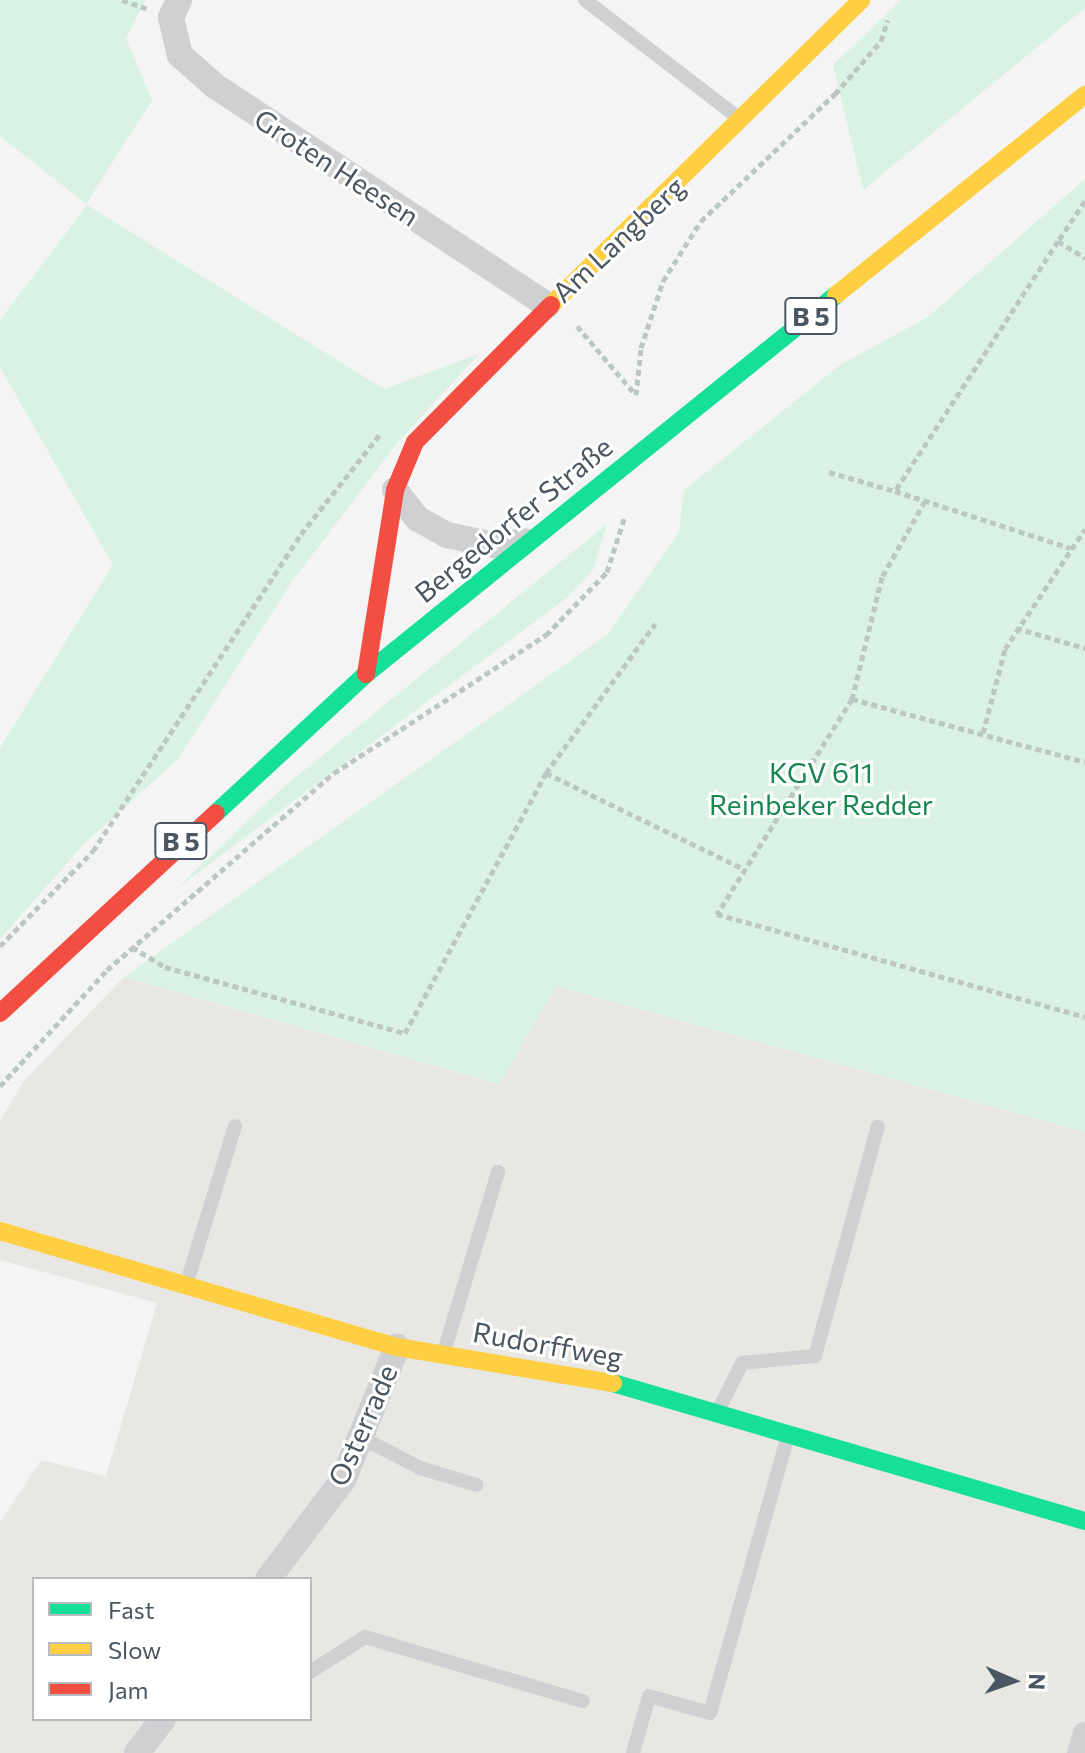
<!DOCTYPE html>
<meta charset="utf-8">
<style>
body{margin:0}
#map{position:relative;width:1085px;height:1753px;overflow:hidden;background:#f4f4f4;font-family:Commissioner,sans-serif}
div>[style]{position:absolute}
.commercial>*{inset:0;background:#e8e7e3}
.green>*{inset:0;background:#d9f2e3}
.path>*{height:5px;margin-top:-2.5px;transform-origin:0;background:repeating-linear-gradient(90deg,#bcc7c4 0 6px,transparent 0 10px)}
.lane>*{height:14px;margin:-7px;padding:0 7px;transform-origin:7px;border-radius:7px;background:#ced0d2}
.street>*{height:26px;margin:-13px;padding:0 13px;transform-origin:13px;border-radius:13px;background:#ced0d2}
.fast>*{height:18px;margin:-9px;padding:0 9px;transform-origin:9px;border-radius:9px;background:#16e098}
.slow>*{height:18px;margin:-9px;padding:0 9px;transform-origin:9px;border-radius:9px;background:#ffcf43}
.jam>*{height:18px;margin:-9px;padding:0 9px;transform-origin:9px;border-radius:9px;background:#f24e42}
span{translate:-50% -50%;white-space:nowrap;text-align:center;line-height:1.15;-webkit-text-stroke:6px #fff;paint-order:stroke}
.shield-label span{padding:2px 6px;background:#fff;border:2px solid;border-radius:6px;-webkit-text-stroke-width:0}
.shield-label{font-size:26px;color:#4a5661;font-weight:700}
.street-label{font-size:28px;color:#4a5661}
.park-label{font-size:28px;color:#17864f}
.legend{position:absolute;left:32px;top:1577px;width:280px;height:144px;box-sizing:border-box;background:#fff;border:2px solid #b7bbc0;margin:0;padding:10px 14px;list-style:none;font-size:24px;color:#4a5661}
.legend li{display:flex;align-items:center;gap:16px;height:40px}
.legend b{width:40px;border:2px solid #b7bbc0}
.north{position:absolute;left:973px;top:1641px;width:80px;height:80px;-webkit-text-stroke:6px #fff;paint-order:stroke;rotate:92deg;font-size:22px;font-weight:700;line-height:32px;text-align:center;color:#4a5661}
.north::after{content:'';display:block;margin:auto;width:28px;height:36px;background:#4a5661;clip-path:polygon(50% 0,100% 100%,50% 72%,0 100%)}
</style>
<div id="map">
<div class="commercial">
<i style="clip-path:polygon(evenodd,124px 977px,499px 1084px,556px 986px,1085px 1132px,1085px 1753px,0 1753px,0 1522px,41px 1460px,106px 1476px,157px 1303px,0 1260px,0 1121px,23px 1082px,124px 977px,34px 1579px,310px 1579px,310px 1719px,34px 1719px,34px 1579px)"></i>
</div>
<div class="green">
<i style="clip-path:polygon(0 0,145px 0,126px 39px,152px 100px,86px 204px,0 136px)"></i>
<i style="clip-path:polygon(901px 0,1085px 0,1085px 8px,863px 190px,833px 65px)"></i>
<i style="clip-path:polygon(1085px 179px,1085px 1132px,556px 986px,500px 1084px,124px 977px,608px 634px,679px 532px,684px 490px,840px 365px,928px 317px)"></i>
<i style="clip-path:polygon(87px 205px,384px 389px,479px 354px,398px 442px,293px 580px,178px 759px,86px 842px,0 939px,0 748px,113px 565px,0 367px,0 320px)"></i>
<i style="clip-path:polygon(607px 524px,593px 570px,569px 596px,176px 889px,280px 790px)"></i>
</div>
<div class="path">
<i style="left:122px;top:0;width:28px;rotate:19deg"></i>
<i style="left:1085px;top:201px;width:48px;rotate:124deg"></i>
<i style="left:1058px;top:241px;width:32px;rotate:32deg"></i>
<i style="left:1058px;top:241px;width:298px;rotate:123.1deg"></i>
<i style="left:895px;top:491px;width:184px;rotate:18deg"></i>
<i style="left:577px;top:326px;width:89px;rotate:49.5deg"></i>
<i style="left:636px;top:395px;width:47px;rotate:-83.9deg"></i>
<i style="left:641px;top:348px;width:71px;rotate:-71.8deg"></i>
<i style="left:663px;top:281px;width:71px;rotate:-57.7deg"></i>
<i style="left:701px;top:221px;width:185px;rotate:-43.5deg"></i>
<i style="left:835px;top:94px;width:70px;rotate:-49deg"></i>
<i style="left:881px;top:41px;width:22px;rotate:-72deg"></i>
<i style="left:829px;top:472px;width:69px;rotate:16.1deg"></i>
<i style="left:925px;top:501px;width:87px;rotate:119.5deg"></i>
<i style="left:882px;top:577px;width:126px;rotate:103.8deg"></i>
<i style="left:852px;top:699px;width:241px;rotate:15.1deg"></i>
<i style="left:1016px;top:628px;width:72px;rotate:16.2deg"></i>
<i style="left:852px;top:699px;width:254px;rotate:122.1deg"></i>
<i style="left:717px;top:914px;width:382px;rotate:15.6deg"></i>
<i style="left:983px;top:733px;width:87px;rotate:-75.3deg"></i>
<i style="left:1005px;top:649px;width:144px;rotate:-56.3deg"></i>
<i style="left:546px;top:773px;width:185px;rotate:-53.8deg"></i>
<i style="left:0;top:946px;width:133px;rotate:-45.6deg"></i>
<i style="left:93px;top:851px;width:379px;rotate:-56.7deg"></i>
<i style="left:301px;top:534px;width:129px;rotate:-51.6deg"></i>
<i style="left:132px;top:947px;width:39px;rotate:31deg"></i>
<i style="left:165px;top:967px;width:249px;rotate:15.4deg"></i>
<i style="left:405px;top:1033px;width:296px;rotate:-61.5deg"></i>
<i style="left:546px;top:773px;width:220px;rotate:25.9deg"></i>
<i style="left:0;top:1086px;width:158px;rotate:-47.3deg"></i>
<i style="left:107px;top:970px;width:301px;rotate:-41deg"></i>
<i style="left:334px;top:773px;width:253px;rotate:-33.1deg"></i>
<i style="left:546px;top:635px;width:88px;rotate:-45.9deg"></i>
<i style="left:607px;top:572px;width:59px;rotate:-72.2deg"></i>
</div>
<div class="lane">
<i style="left:585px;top:0;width:195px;rotate:37.5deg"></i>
<i style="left:187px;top:1282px;width:163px;rotate:-72.9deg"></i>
<i style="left:444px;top:1352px;width:188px;rotate:-73.3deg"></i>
<i style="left:718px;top:1411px;width:54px;rotate:-63.4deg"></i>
<i style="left:742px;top:1363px;width:73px;rotate:-5.5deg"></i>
<i style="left:815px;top:1356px;width:238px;rotate:-74.7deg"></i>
<i style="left:362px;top:1438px;width:65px;rotate:27.3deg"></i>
<i style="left:420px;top:1468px;width:59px;rotate:16.6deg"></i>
<i style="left:310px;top:1672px;width:65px;rotate:-32.5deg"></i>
<i style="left:365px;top:1637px;width:227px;rotate:16.4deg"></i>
<i style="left:633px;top:1753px;width:59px;rotate:-74.3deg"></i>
<i style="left:649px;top:1696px;width:63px;rotate:15.6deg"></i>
<i style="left:710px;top:1713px;width:289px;rotate:-74.3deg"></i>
</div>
<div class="street">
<i style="left:179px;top:0;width:19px;rotate:115deg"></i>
<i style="left:171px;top:17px;width:39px;rotate:77deg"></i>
<i style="left:180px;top:55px;width:47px;rotate:41.5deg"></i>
<i style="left:215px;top:86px;width:398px;rotate:33.4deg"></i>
<i style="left:395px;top:490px;width:37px;rotate:52deg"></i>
<i style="left:418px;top:519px;width:33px;rotate:29deg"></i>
<i style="left:447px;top:535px;width:48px;rotate:12deg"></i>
<i style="left:494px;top:545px;width:31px;rotate:-7deg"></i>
<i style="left:268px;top:1579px;width:124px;rotate:-52.9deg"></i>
<i style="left:343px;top:1480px;width:144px;rotate:-67.9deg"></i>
<i style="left:137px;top:1753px;width:43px;rotate:-52.6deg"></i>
<i style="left:1080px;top:1753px;width:19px;rotate:-74deg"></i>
</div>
<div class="fast">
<i style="left:216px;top:813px;width:205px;rotate:-42.8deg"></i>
<i style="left:366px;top:674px;width:604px;rotate:-38.88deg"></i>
<i style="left:613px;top:1383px;width:492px;rotate:16.3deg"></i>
</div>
<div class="slow">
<i style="left:836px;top:295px;width:319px;rotate:-38.8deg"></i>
<i style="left:551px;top:305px;width:435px;rotate:-44.5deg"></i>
<i style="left:0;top:1231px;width:414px;rotate:16.3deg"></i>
<i style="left:397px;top:1347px;width:219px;rotate:9.5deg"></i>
</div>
<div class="jam">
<i style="left:366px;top:674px;width:186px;rotate:-81deg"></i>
<i style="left:395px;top:490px;width:52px;rotate:-67.4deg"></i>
<i style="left:415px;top:442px;width:193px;rotate:-45.2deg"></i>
<i style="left:0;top:1013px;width:294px;rotate:-42.8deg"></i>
</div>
<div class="shield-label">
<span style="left:811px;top:316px">B 5</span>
<span style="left:181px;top:841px">B 5</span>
</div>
<div class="street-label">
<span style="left:337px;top:167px;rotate:33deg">Groten Heesen</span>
<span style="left:618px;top:239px;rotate:-43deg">Am Langberg</span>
<span style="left:513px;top:519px;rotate:-39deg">Bergedorfer Straße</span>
<span style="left:548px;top:1344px;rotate:10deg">Rudorffweg</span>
<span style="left:362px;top:1425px;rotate:-66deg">Osterrade</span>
</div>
<div class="park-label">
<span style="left:821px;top:788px">KGV 611<br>Reinbeker Redder</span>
</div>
<ul class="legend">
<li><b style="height:10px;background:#16e098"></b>Fast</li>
<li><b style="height:10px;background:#ffcf43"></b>Slow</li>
<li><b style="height:10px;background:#f24e42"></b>Jam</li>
</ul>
<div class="north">N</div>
</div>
